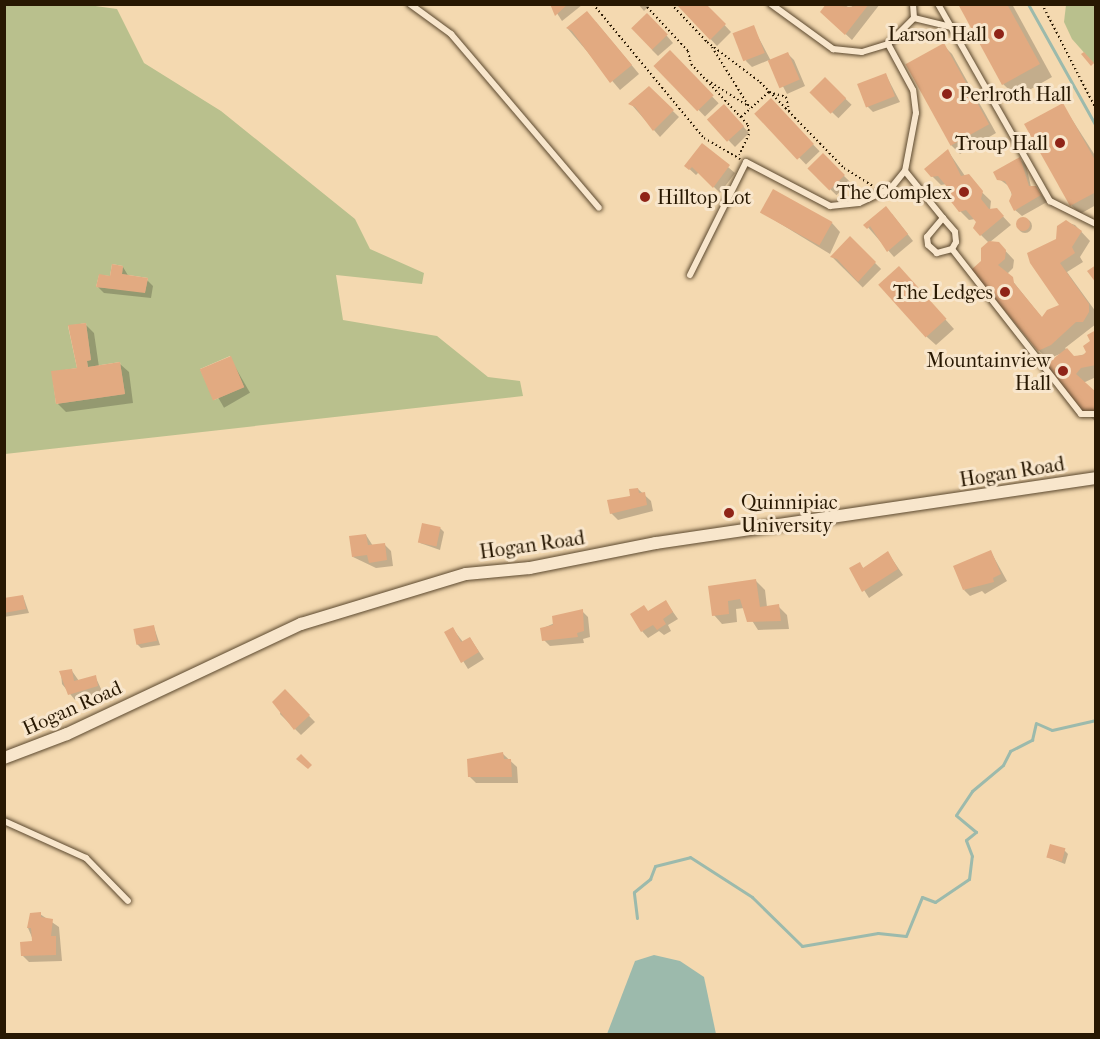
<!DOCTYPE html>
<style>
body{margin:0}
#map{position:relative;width:1100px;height:1039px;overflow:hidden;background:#f4d9b0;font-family:"IM FELL French Canon",serif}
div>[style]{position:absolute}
.green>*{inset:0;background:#b9c08d}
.water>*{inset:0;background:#9cbaac}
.shadow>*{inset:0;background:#0003;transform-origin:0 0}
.round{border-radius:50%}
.stream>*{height:3px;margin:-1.5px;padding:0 1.5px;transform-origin:1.5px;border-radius:1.5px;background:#9cbaac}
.building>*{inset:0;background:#e2aa81;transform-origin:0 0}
.path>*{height:2px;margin-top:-1px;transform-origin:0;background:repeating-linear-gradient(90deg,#281802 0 1.5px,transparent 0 4.5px)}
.roads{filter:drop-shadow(0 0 2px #5b482e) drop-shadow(0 0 2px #5b482e)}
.lane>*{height:6px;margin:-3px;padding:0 3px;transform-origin:3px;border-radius:3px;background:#f8e6cc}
.street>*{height:12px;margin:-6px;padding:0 6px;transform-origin:6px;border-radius:6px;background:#f8e6cc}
.dots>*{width:16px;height:16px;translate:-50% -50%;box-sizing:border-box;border:3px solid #f8e6cc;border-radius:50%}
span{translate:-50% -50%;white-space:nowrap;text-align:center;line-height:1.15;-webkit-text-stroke:6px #f8e6cc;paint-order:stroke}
.poi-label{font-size:20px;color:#281802}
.right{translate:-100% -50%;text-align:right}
.left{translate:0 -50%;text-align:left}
.street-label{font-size:20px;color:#281802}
.frame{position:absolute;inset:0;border:6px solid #281802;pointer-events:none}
</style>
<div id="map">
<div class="green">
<i style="clip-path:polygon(evenodd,81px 4px,117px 9px,144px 63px,221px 111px,355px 219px,370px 249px,424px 273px,422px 284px,336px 275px,343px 320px,437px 336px,488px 377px,520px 381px,523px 396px,5px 454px,4px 5px,81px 4px,112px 264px,123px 266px,122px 274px,148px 278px,145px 292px,96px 287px,99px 275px,110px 276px,112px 264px,81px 4px,86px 323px,91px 360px,87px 361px,88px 367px,120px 362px,125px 394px,56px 404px,52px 372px,77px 368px,68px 326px,86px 323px,81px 4px,230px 356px,244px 387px,214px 400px,200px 369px,230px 356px)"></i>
<i style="clip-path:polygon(1066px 5px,1095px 5px,1095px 65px,1072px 39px,1064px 22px)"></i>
</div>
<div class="water">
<i style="clip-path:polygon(654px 955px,680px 961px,704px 977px,716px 1034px,607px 1034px,635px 961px)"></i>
</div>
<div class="shadow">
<i style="clip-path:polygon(551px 4px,582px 5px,562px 21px)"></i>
<i style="clip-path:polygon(638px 4px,651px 4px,644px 11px)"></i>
<i style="clip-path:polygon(678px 4px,705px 4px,731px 32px,717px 46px)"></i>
<i style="clip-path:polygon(828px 4px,844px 4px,850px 9px,854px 4px,880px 4px,852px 40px,822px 12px)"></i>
<i style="clip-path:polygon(960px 4px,1012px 4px,1052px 77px,1017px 97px,1003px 84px)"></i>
<i style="clip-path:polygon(654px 21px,673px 43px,658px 56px,652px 50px)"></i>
<i style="clip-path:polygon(596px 22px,639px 74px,620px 90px,568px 29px)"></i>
<i style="clip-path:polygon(753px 27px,771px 61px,788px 54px,794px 60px,805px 86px,787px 94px,769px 60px,752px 67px,746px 61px)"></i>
<i style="clip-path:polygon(943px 45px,952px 54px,996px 133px,960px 154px,951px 145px)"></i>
<i style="left:670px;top:53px;width:70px;height:19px;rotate:46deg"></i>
<i style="clip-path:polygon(886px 75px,900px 102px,873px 112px,867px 106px)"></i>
<i style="left:825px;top:79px;width:37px;height:19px;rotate:44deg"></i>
<i style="clip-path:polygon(649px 88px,679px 117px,660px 137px,631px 104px)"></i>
<i style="left:771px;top:101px;width:70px;height:19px;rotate:46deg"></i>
<i style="clip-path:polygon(1062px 104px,1096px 157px,1096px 205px,1080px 214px,1071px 205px)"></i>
<i style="clip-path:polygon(730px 112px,749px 133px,735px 147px,709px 120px)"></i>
<i style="clip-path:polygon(702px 145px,735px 173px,720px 193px,699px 172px,696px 175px,686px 166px)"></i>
<i style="clip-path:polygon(948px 151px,965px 176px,991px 201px,990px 210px,997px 210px,1011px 225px,990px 242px,998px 243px,1014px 260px,1013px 268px,1007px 274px,1043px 319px,1061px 306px,1057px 240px,1066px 222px,1075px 225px,1090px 241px,1080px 257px,1083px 262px,1067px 272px,1096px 312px,1096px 324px,1065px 348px,1074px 357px,1089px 353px,1096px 331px,1096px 377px,1083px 383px,1096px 394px,1096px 422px,1086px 413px,1060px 354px,1048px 359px,1035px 347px,973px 270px,983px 262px,989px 243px,981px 235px,975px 219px,969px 220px,960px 211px,947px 184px,941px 185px,932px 176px)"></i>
<i style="left:823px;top:155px;width:38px;height:19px;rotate:45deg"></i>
<i style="clip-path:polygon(1020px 159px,1026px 165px,1031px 187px,1036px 187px,1047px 202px,1022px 216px,1015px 210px,1010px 187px,999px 179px)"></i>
<i style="clip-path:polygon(761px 212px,832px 223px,840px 232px,830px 254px)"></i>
<i style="clip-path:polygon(892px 214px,913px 241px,894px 257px,866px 225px)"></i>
<i class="round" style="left:1018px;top:219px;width:14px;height:14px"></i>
<i style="left:850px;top:238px;width:44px;height:26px;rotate:45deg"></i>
<i style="clip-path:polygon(123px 267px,129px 277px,147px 280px,153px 286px,151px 298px,104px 293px,98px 287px)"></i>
<i style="clip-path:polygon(907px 277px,954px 329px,936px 345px,927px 337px)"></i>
<i style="clip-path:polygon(85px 324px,94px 333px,99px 367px,120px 364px,129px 372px,133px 403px,66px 412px,58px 404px,79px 369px)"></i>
<i style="left:230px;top:358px;width:40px;height:30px;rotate:60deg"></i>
<i style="clip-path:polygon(638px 489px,651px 501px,653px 511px,618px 520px,611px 513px)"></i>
<i style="clip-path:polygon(440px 528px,444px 532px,440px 550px,420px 543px)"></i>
<i style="clip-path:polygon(366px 535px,373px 546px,384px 544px,391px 551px,393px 566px,376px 568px,353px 557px)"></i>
<i style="clip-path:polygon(991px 552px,1007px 581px,985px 594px,982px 591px,970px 596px,964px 590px)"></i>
<i style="clip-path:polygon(888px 553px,903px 575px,869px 598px,851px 569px,860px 564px,864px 569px)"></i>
<i style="clip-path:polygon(756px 581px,765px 590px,767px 607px,778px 606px,787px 615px,789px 629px,758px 630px,744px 608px,736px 609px,737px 622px,722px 624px,714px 615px,710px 588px)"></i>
<i style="clip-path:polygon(23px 596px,29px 613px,4px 617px,4px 599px)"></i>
<i style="clip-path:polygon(666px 602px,678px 619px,668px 625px,671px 631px,664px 635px,659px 631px,648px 638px,642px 631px,649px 612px)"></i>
<i style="clip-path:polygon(582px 611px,588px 617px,590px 637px,583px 639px,584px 643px,550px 646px,544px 640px,541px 629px)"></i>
<i style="clip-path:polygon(154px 627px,160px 645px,141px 648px,137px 644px)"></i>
<i style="clip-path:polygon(453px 629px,463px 642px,470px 638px,484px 659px,468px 669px,446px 633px)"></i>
<i style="clip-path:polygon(72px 671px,79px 681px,95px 676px,103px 693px,75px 700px,62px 684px,61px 673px)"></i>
<i style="clip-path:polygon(285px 691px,315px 722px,301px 735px,280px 714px)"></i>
<i style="clip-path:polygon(503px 754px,517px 767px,518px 783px,476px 783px,470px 777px)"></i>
<i style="clip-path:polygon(1064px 850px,1068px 854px,1065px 864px,1047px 857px)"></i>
<i style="clip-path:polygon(40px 914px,59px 927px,62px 961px,29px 962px,22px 955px,34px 942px,28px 928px)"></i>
</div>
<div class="stream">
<i style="left:1028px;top:4px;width:140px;rotate:60.9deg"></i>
<i style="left:637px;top:918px;width:26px;rotate:-97deg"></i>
<i style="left:634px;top:892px;width:21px;rotate:-39deg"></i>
<i style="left:650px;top:879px;width:14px;rotate:-69deg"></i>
<i style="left:655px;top:866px;width:36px;rotate:-14deg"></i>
<i style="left:690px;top:857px;width:74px;rotate:32.8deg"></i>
<i style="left:752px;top:897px;width:70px;rotate:44.4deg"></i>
<i style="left:802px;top:946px;width:77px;rotate:-9.7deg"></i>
<i style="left:878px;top:933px;width:28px;rotate:6deg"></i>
<i style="left:906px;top:936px;width:42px;rotate:-67.7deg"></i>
<i style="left:922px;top:897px;width:14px;rotate:21deg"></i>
<i style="left:935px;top:902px;width:41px;rotate:-34.1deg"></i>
<i style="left:969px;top:879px;width:23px;rotate:-83deg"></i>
<i style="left:972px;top:856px;width:17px;rotate:-111deg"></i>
<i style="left:966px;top:840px;width:13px;rotate:-39deg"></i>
<i style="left:976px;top:832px;width:26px;rotate:-140deg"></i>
<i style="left:956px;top:815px;width:29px;rotate:-56deg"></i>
<i style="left:972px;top:791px;width:40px;rotate:-40deg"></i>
<i style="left:1003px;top:765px;width:16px;rotate:-63deg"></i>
<i style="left:1010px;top:751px;width:25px;rotate:-27deg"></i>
<i style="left:1032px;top:740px;width:17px;rotate:-77deg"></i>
<i style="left:1036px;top:723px;width:17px;rotate:24deg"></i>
<i style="left:1052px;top:730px;width:45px;rotate:-12.8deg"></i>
</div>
<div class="building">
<i style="clip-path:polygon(550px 4px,568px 4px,555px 16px)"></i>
<i style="clip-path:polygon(676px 4px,706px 4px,726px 24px,710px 40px)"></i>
<i style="clip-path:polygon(826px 4px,849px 7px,869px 4px,845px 35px,820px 12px)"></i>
<i style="clip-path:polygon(958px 4px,1007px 4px,1040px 64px,1002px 85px)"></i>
<i style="clip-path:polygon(587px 11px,632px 65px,610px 83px,572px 31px,566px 28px)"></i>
<i style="left:647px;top:13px;width:30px;height:22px;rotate:46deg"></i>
<i style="left:754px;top:25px;width:30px;height:23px;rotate:69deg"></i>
<i style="left:944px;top:43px;width:93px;height:44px;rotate:61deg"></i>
<i style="left:670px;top:50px;width:63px;height:23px;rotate:46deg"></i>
<i style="left:788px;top:52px;width:30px;height:22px;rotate:67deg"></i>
<i style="clip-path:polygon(1084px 52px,1094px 63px,1091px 66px,1081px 54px)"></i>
<i style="left:886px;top:73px;width:25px;height:31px;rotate:69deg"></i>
<i style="left:825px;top:77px;width:30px;height:22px;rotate:45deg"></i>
<i style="clip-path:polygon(649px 86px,674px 110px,653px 131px,635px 107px,628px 104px)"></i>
<i style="left:771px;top:98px;width:63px;height:23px;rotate:47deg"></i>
<i style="clip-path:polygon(1063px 103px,1096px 162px,1096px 192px,1070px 206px,1024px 124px)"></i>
<i style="left:724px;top:104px;width:30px;height:23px;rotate:48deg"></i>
<i style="clip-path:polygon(702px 143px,730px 165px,713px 188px,692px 167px,689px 170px,684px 166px)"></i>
<i style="clip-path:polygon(948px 149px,961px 176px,969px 174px,983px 191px,981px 199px,989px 209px,997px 208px,1004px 216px,980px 236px,973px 228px,976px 222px,966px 210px,959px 212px,945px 194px,948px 188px,938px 176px,931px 177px,924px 169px)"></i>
<i style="left:823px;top:153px;width:31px;height:22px;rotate:45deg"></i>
<i style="clip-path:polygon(1020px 157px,1029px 186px,1036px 186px,1041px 195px,1014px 211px,1009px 201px,1012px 194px,1005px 181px,997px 180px,993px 172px)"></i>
<i style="left:773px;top:189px;width:68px;height:27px;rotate:29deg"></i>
<i style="clip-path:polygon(886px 206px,908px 234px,887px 252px,870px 226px,867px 229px,863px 225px)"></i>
<i class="round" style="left:1016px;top:217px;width:14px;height:14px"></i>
<i style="clip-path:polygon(1066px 220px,1082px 231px,1072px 247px,1075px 253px,1060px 263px,1089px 304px,1089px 312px,1083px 322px,1076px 322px,1051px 345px,1038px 351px,971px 270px,981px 261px,981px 248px,989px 241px,999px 242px,1006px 250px,1005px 259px,998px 265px,1013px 277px,1014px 283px,1042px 317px,1047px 310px,1059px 305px,1030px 263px,1027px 253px,1056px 239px,1057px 226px)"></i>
<i style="clip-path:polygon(850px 236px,876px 262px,858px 282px,837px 259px,830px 257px)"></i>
<i style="clip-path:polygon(112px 264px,123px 266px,122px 274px,148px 278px,145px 293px,96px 287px,99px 274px,110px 276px)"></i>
<i style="clip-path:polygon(1096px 265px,1096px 283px,1087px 271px)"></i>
<i style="left:899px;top:266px;width:71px;height:28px;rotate:48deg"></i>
<i style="clip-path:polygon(86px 323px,91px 360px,87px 361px,88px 367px,120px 362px,125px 394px,56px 404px,51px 371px,77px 368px,68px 325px)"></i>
<i style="clip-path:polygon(1096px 330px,1096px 365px,1081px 368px,1076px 374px,1096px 392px,1096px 411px,1085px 414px,1044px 366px,1067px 348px,1074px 356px,1083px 355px,1086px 352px,1083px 346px,1090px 341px,1087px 335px)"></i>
<i style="left:231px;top:356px;width:34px;height:34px;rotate:67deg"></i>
<i style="clip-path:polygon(638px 488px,639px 493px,645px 492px,647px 505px,610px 514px,607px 500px,630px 496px,629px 489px)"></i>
<i style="left:422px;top:523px;width:19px;height:20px;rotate:12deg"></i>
<i style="clip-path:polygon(366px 534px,368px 545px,385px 543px,387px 560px,369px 563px,367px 555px,352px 557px,349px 536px)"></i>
<i style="clip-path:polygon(991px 550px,1001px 574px,993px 578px,994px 582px,963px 590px,953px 566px)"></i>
<i style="clip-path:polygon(888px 551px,898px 569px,862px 592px,849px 568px,860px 562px,863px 568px)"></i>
<i style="clip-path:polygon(756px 579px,760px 607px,779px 604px,781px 621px,747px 622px,740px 599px,728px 601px,729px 614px,712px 616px,708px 586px)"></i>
<i style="clip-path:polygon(23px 595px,26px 609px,4px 613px,4px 598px)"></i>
<i style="clip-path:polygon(666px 600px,673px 612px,663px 619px,666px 624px,657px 630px,653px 625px,641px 632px,630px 614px,644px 605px,648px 611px)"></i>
<i style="clip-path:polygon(583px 609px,584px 631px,577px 633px,578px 637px,542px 641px,540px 628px,553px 625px,552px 616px)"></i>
<i style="left:154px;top:625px;width:16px;height:21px;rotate:79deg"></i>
<i style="clip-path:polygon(453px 627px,461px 642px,470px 637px,479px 652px,461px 663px,444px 632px)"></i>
<i style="clip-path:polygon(72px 669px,74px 681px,96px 675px,98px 686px,68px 695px,59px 671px)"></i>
<i style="clip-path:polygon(285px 689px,310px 715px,294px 730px,272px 702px)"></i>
<i style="clip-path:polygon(503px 752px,504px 759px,511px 759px,512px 777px,468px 777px,467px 759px)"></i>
<i style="clip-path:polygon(301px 754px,312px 765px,308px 769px,296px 759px)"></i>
<i style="left:1050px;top:844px;width:16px;height:14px;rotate:15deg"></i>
<i style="clip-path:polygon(41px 912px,41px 917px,53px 919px,51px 936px,56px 936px,56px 955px,21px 956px,20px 942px,32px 941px,31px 928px,27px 928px,30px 913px)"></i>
</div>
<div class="path">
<i style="left:593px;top:4px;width:174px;rotate:50.4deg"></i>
<i style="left:704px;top:138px;width:42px;rotate:30.3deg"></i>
<i style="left:649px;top:4px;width:4px;rotate:124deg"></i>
<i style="left:647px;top:7px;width:60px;rotate:47deg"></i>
<i style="left:688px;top:51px;width:13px;rotate:77deg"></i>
<i style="left:691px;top:64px;width:83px;rotate:46.9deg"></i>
<i style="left:748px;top:125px;width:9px;rotate:84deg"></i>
<i style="left:749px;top:134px;width:23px;rotate:115deg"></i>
<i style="left:671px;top:4px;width:52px;rotate:46.5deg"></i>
<i style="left:707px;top:42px;width:66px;rotate:37deg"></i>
<i style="left:760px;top:82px;width:120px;rotate:45.7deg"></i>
<i style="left:844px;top:168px;width:36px;rotate:32deg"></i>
<i style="left:1042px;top:4px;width:118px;rotate:62.8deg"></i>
<i style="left:712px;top:47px;width:72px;rotate:58.1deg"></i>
<i style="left:707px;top:80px;width:49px;rotate:32.4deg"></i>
<i style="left:741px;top:117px;width:38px;rotate:-42deg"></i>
<i style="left:769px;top:92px;width:18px;rotate:16deg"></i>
<i style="left:786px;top:97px;width:17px;rotate:77deg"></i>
</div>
<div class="roads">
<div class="lane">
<i style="left:410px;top:4px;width:51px;rotate:36.2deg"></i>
<i style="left:451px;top:34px;width:228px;rotate:49.6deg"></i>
<i style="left:771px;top:4px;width:77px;rotate:36deg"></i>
<i style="left:833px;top:49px;width:29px;rotate:6deg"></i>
<i style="left:862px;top:52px;width:27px;rotate:-17deg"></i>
<i style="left:913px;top:4px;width:14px;rotate:86deg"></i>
<i style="left:938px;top:4px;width:227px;rotate:60.4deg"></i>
<i style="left:1050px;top:201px;width:51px;rotate:26.6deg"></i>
<i style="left:905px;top:171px;width:60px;rotate:51deg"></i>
<i style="left:943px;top:218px;width:18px;rotate:49deg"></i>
<i style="left:955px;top:232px;width:10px;rotate:84deg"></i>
<i style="left:956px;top:242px;width:8px;rotate:120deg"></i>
<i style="left:952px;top:249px;width:16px;rotate:165deg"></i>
<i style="left:937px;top:253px;width:12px;rotate:-138deg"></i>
<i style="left:928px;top:245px;width:8px;rotate:-97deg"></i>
<i style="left:927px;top:237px;width:25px;rotate:-50deg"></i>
<i style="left:952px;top:249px;width:209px;rotate:52deg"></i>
<i style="left:1081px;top:414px;width:15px"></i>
<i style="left:690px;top:275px;width:126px;rotate:-63.6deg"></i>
<i style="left:746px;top:162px;width:95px;rotate:27.6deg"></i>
<i style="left:830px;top:206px;width:29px;rotate:-6deg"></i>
<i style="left:859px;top:203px;width:35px;rotate:-25deg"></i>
<i style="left:891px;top:188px;width:22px;rotate:-51deg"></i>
<i style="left:905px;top:171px;width:59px;rotate:-79.3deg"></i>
<i style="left:916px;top:113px;width:23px;rotate:-97deg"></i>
<i style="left:913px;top:90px;width:52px;rotate:-118.5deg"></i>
<i style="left:888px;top:44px;width:37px;rotate:-45deg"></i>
<i style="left:914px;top:18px;width:42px;rotate:13.7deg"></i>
<i style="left:4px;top:821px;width:90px;rotate:24.3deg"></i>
<i style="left:86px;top:858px;width:60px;rotate:45.7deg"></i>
</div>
<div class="street">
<i style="left:4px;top:758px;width:67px;rotate:-20.9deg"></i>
<i style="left:67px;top:734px;width:259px;rotate:-25.2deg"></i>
<i style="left:301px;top:624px;width:172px;rotate:-16.9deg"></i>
<i style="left:466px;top:574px;width:64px;rotate:-5.4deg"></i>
<i style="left:530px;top:568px;width:128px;rotate:-11.2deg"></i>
<i style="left:656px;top:543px;width:445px;rotate:-8.4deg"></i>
</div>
</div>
<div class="dots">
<i style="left:999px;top:34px;background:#8f2418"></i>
<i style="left:947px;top:94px;background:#8f2418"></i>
<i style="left:1060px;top:143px;background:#8f2418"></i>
<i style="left:964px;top:192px;background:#8f2418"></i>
<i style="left:645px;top:197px;background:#8f2418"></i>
<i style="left:1005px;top:292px;background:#8f2418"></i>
<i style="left:1063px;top:371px;background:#8f2418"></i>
<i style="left:729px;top:513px;background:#8f2418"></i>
</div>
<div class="poi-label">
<span class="right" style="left:987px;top:34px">Larson Hall</span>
<span class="left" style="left:959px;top:94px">Perlroth Hall</span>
<span class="right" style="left:1048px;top:143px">Troup Hall</span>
<span class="right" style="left:952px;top:192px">The Complex</span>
<span class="left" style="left:657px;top:197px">Hilltop Lot</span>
<span class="right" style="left:993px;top:292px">The Ledges</span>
<span class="right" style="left:1051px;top:372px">Mountainview<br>Hall</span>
<span class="left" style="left:741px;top:514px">Quinnipiac<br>University</span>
</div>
<div class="street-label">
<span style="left:1012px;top:472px;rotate:-9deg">Hogan Road</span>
<span style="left:532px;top:545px;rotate:-8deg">Hogan Road</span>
<span style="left:72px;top:708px;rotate:-24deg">Hogan Road</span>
</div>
<div class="frame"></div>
</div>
